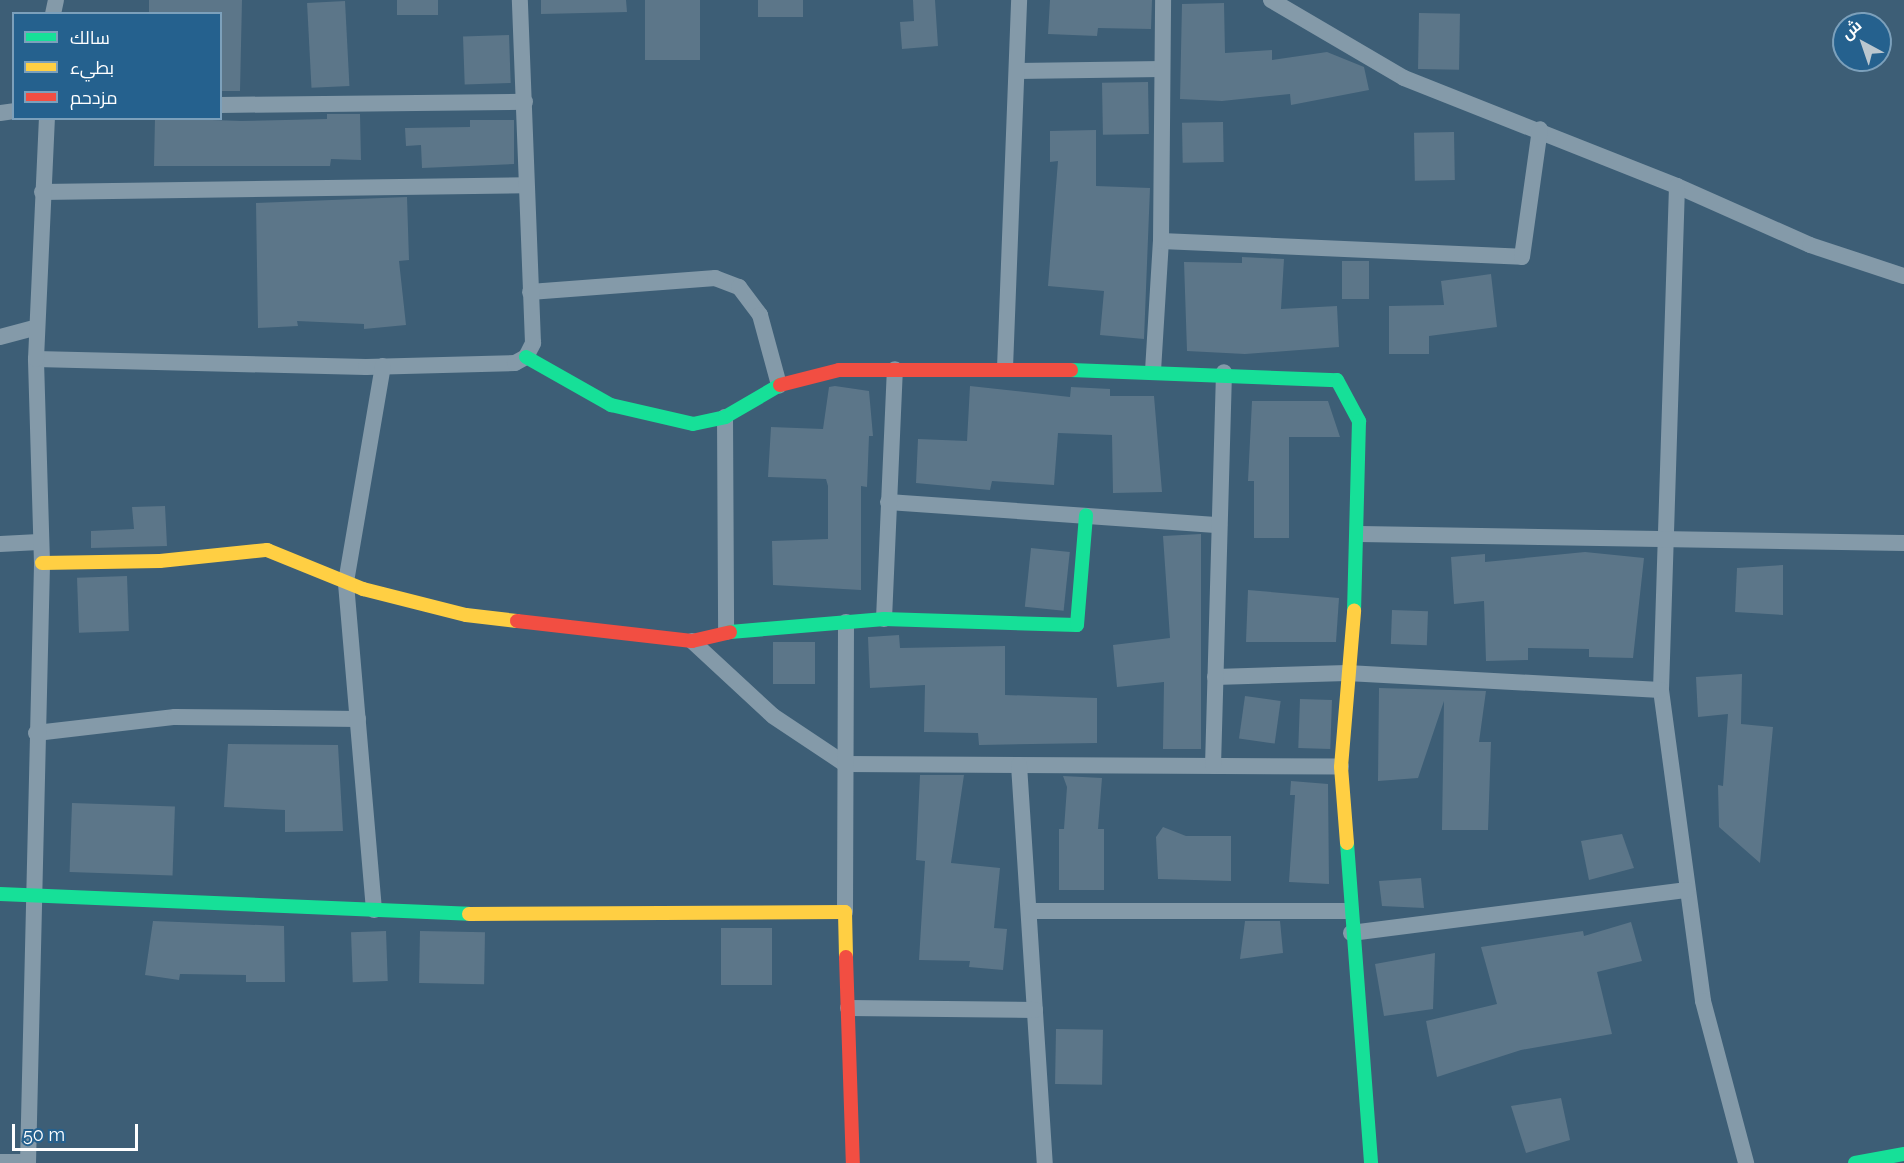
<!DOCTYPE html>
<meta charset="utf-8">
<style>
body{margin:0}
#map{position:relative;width:1904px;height:1163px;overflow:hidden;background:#3d5e76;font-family:Raleway,Cairo,sans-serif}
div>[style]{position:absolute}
.building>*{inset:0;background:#5c7689;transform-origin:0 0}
.street>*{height:16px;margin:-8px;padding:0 8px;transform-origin:8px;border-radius:8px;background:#849aa9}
.fast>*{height:14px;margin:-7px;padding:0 7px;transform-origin:7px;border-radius:7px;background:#16e098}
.slow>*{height:14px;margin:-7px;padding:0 7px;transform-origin:7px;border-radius:7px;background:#ffcf43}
.jam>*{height:14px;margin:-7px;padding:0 7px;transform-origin:7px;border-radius:7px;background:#f24e42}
span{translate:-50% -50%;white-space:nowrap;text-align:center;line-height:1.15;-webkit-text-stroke:5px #25618e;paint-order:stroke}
.legend{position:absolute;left:12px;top:12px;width:210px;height:108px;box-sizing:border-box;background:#25618e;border:2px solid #7ca0bb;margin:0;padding:8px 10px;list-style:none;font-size:18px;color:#fff}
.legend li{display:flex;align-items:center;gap:12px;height:30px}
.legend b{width:30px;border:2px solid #7ca0bb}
.north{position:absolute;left:1832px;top:12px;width:60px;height:60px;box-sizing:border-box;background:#25618e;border:2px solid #7ca0bb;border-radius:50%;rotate:320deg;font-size:16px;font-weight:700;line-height:24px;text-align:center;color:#fff}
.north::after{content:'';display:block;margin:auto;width:21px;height:27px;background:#bbc7cf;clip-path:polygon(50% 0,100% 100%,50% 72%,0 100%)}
.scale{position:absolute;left:12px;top:1124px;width:126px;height:27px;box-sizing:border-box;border:3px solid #fff;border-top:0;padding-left:8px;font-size:18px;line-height:21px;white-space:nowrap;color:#fff;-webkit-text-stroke:4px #25618e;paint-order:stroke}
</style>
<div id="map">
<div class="building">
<i style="clip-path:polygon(149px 0,242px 0,240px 91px,220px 91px,220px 14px,149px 14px)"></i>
<i style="left:397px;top:0;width:41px;height:15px"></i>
<i style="clip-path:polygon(541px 0,626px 0,627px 12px,541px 14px)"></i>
<i style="left:645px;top:0;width:55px;height:60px"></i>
<i style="left:758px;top:0;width:45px;height:17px"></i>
<i style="clip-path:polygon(913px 0,935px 0,938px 46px,902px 49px,900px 22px,914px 21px)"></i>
<i style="clip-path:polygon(1050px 0,1152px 0,1151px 29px,1098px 28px,1097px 36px,1048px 34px)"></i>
<i style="left:345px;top:1px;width:85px;height:38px;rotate:87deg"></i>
<i style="clip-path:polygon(1224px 3px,1225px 53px,1272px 50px,1272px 60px,1327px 52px,1364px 67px,1369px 90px,1291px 105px,1290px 94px,1222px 101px,1180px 99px,1182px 4px)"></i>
<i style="left:1419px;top:13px;width:41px;height:56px;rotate:1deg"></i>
<i style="left:509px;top:35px;width:48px;height:46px;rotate:88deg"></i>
<i style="left:1148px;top:82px;width:52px;height:46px;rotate:89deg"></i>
<i style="clip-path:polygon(327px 114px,360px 114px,361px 160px,331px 159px,330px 166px,154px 166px,155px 118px,241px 121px,327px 119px)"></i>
<i style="clip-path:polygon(470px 120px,514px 120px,514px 164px,422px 168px,421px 145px,406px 146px,405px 128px,470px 127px)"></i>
<i style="left:1223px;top:122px;width:40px;height:41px;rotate:89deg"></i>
<i style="clip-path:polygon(1096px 130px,1096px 186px,1150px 188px,1144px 339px,1100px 335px,1104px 291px,1048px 286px,1058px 161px,1050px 162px,1050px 131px)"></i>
<i style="left:1454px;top:132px;width:48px;height:40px;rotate:89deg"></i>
<i style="clip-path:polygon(407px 197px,409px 260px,399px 261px,406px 325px,364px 329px,364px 324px,297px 321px,298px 326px,258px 328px,256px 203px)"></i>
<i style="clip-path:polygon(1242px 257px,1284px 259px,1281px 309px,1337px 306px,1339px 347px,1245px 354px,1187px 351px,1184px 262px,1242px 263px)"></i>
<i style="left:1342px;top:261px;width:27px;height:38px"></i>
<i style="clip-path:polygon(1491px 274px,1497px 327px,1429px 336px,1429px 354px,1389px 354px,1389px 306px,1444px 305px,1441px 281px)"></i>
<i style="clip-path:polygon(835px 386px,869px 391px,873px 436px,869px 436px,867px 487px,861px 486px,861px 590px,773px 585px,772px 541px,828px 539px,828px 486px,826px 479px,768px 477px,771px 427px,823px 429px,829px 387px)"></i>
<i style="clip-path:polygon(970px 386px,1070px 397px,1071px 387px,1110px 389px,1110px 396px,1154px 396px,1162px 492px,1113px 493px,1112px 435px,1058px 433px,1054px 485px,992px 481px,990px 490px,916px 483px,918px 439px,967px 441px)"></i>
<i style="clip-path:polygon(1252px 401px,1328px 401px,1340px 437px,1289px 437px,1289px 538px,1254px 538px,1254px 481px,1248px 481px)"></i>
<i style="clip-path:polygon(165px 506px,167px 546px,91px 548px,91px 531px,134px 529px,132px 507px)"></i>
<i style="clip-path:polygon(1201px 534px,1201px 749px,1163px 749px,1164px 682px,1117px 687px,1113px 645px,1170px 638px,1163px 536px)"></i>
<i style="left:1031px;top:548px;width:39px;height:59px;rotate:6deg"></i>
<i style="clip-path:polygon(1585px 552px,1644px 558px,1633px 658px,1589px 657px,1589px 649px,1528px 648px,1528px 660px,1486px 661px,1484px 601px,1454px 604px,1451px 557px,1485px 554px,1485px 562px)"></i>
<i style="clip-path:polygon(1783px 565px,1783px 615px,1735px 612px,1737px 568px)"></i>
<i style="left:127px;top:576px;width:55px;height:50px;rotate:88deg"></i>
<i style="clip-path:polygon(1248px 590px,1339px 598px,1336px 642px,1246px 642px)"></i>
<i style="left:1392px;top:610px;width:36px;height:34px;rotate:2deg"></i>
<i style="clip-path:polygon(899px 635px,900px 648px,1005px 646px,1005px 695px,1097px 698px,1097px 743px,979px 745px,978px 733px,924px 732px,925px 685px,870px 688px,868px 637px)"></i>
<i style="left:773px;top:642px;width:42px;height:42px"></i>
<i style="clip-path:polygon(1742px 674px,1741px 724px,1773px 727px,1760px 863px,1719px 827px,1718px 785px,1723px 786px,1728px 714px,1698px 717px,1696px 677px)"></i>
<i style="clip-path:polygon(1379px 688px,1486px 691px,1479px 742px,1491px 742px,1488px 830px,1442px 830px,1444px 701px,1418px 778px,1378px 781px)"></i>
<i style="left:1245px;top:696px;width:36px;height:43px;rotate:8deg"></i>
<i style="left:1300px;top:699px;width:32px;height:49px;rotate:2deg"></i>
<i style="clip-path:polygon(228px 744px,338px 745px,343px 831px,285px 832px,285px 810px,224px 807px)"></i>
<i style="clip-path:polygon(920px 775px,964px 775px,951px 863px,1000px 868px,994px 928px,1007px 929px,1003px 970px,969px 967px,970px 961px,919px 960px,925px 861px,916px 860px)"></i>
<i style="clip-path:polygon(1063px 776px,1102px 778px,1098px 829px,1104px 829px,1104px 890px,1059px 890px,1059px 829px,1064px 829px,1067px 787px)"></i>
<i style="clip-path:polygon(1291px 781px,1328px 784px,1329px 884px,1289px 882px,1295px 795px,1290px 795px)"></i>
<i style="left:72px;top:803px;width:103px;height:69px;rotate:2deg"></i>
<i style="clip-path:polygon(1163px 827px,1186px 836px,1231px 836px,1231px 881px,1158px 879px,1156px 837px)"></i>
<i style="clip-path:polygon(1622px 834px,1634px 868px,1589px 880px,1581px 841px)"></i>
<i style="clip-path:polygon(1421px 878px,1424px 908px,1382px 906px,1379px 881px)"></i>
<i style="clip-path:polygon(153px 921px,284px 926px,285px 982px,246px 982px,246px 975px,180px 974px,179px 980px,145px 975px)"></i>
<i style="clip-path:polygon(1245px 921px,1280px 921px,1283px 953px,1240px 959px)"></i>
<i style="clip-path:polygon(1631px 922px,1642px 961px,1597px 972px,1612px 1034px,1521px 1050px,1437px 1077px,1426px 1021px,1497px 1004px,1481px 947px,1583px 931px,1584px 936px)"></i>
<i style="left:721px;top:928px;width:51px;height:57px"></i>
<i style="left:386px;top:931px;width:50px;height:35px;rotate:88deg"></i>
<i style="left:420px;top:931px;width:65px;height:52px;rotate:1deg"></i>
<i style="clip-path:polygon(1435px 953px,1433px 1009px,1384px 1016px,1375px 964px)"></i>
<i style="left:1056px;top:1029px;width:47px;height:55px;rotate:1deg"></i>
<i style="clip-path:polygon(1561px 1098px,1570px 1140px,1526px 1153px,1511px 1106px)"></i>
</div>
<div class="street">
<i style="left:1271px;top:0;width:154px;rotate:30.4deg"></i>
<i style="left:1404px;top:78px;width:294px;rotate:21.6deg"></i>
<i style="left:1677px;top:186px;width:145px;rotate:23.9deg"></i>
<i style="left:1810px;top:245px;width:99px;rotate:18.3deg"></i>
<i style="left:53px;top:14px;width:14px;rotate:-78deg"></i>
<i style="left:1017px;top:71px;width:145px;rotate:-0.8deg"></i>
<i style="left:220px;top:105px;width:305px;rotate:-0.6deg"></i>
<i style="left:0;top:113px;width:14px;rotate:-8deg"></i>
<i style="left:1677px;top:186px;width:504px;rotate:91.82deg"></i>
<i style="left:1661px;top:690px;width:314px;rotate:82.3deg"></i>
<i style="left:1703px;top:1001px;width:168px;rotate:75.1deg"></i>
<i style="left:42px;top:192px;width:483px;rotate:-0.8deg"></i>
<i style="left:1161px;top:241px;width:361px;rotate:2.5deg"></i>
<i style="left:1522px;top:257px;width:129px;rotate:-82deg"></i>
<i style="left:530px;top:292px;width:186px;rotate:-4.3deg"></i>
<i style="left:715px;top:278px;width:26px;rotate:21deg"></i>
<i style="left:739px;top:287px;width:35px;rotate:53deg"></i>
<i style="left:760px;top:315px;width:73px;rotate:74.8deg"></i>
<i style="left:0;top:337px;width:38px;rotate:-15deg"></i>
<i style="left:36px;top:359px;width:330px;rotate:1.4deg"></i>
<i style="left:366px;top:367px;width:149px;rotate:-1.5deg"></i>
<i style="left:515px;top:363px;width:13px;rotate:-29deg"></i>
<i style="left:526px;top:357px;width:16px;rotate:-63deg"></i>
<i style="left:533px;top:343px;width:343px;rotate:-92.2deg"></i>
<i style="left:1005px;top:368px;width:368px;rotate:-87.8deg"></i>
<i style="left:1153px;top:371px;width:130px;rotate:-86.5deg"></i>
<i style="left:1161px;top:241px;width:241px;rotate:-89.5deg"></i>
<i style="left:725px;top:417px;width:215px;rotate:89.7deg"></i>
<i style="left:888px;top:502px;width:332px;rotate:4deg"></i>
<i style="left:1360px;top:534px;width:544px;rotate:0.95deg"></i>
<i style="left:0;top:544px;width:39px;rotate:-3deg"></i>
<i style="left:884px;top:619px;width:250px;rotate:-87.5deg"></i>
<i style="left:692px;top:641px;width:110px;rotate:42.8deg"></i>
<i style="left:773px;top:716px;width:87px;rotate:33.7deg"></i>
<i style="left:845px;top:764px;width:496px;rotate:0.3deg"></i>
<i style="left:1215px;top:677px;width:132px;rotate:-1.7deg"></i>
<i style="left:1347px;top:673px;width:314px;rotate:3.1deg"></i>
<i style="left:36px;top:733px;width:140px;rotate:-6.6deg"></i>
<i style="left:175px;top:717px;width:183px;rotate:0.6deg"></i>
<i style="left:1019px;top:765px;width:399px;rotate:86.3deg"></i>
<i style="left:1213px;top:766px;width:394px;rotate:-88.4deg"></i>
<i style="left:374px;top:910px;width:329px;rotate:-94.9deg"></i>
<i style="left:346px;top:582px;width:219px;rotate:-80.3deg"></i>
<i style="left:1029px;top:911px;width:321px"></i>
<i style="left:845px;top:912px;width:290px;rotate:-89.8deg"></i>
<i style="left:1351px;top:933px;width:339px;rotate:-7.3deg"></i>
<i style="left:848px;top:1008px;width:187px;rotate:0.6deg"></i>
<i style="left:0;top:1162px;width:28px"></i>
<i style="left:28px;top:1163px;width:600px;rotate:-88.66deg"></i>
<i style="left:42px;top:563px;width:204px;rotate:-91.7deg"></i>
<i style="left:36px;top:359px;width:241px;rotate:-87.4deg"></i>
</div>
<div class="fast">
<i style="left:526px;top:357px;width:98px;rotate:29.5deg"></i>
<i style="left:611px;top:405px;width:84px;rotate:13deg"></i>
<i style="left:693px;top:424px;width:33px;rotate:-12deg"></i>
<i style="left:725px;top:417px;width:64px;rotate:-30.2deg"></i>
<i style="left:1071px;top:370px;width:266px;rotate:2.2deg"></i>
<i style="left:1337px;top:380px;width:47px;rotate:61.8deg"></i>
<i style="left:1359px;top:421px;width:190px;rotate:91.5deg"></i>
<i style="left:730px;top:632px;width:155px;rotate:-4.8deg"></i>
<i style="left:884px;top:619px;width:193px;rotate:1.8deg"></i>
<i style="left:1077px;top:625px;width:110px;rotate:-85.3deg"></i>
<i style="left:1347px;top:843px;width:321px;rotate:85.7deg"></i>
<i style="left:0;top:894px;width:469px;rotate:2.4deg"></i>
<i style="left:1855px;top:1163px;width:50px;rotate:-10.4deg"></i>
</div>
<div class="slow">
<i style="left:42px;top:563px;width:118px;rotate:-1deg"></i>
<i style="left:160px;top:561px;width:108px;rotate:-5.9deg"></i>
<i style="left:267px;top:550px;width:104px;rotate:22.1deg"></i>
<i style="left:363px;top:589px;width:106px;rotate:14.2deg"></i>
<i style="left:466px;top:615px;width:51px;rotate:6.7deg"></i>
<i style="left:1347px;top:843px;width:76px;rotate:-94.5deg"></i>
<i style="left:1341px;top:767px;width:157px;rotate:-85.2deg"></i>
<i style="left:469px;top:914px;width:376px;rotate:-0.3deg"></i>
<i style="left:845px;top:912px;width:45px;rotate:88.7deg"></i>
</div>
<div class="jam">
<i style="left:780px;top:385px;width:61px;rotate:-14.3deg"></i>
<i style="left:839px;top:370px;width:232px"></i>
<i style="left:517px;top:621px;width:176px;rotate:6.5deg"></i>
<i style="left:692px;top:641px;width:39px;rotate:-13deg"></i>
<i style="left:846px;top:957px;width:206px;rotate:88.1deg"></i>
</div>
<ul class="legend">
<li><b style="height:8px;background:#16e098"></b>سالك</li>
<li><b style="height:8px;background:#ffcf43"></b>بطيء</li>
<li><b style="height:8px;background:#f24e42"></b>مزدحم</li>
</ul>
<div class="north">ش</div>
<div class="scale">50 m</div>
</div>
